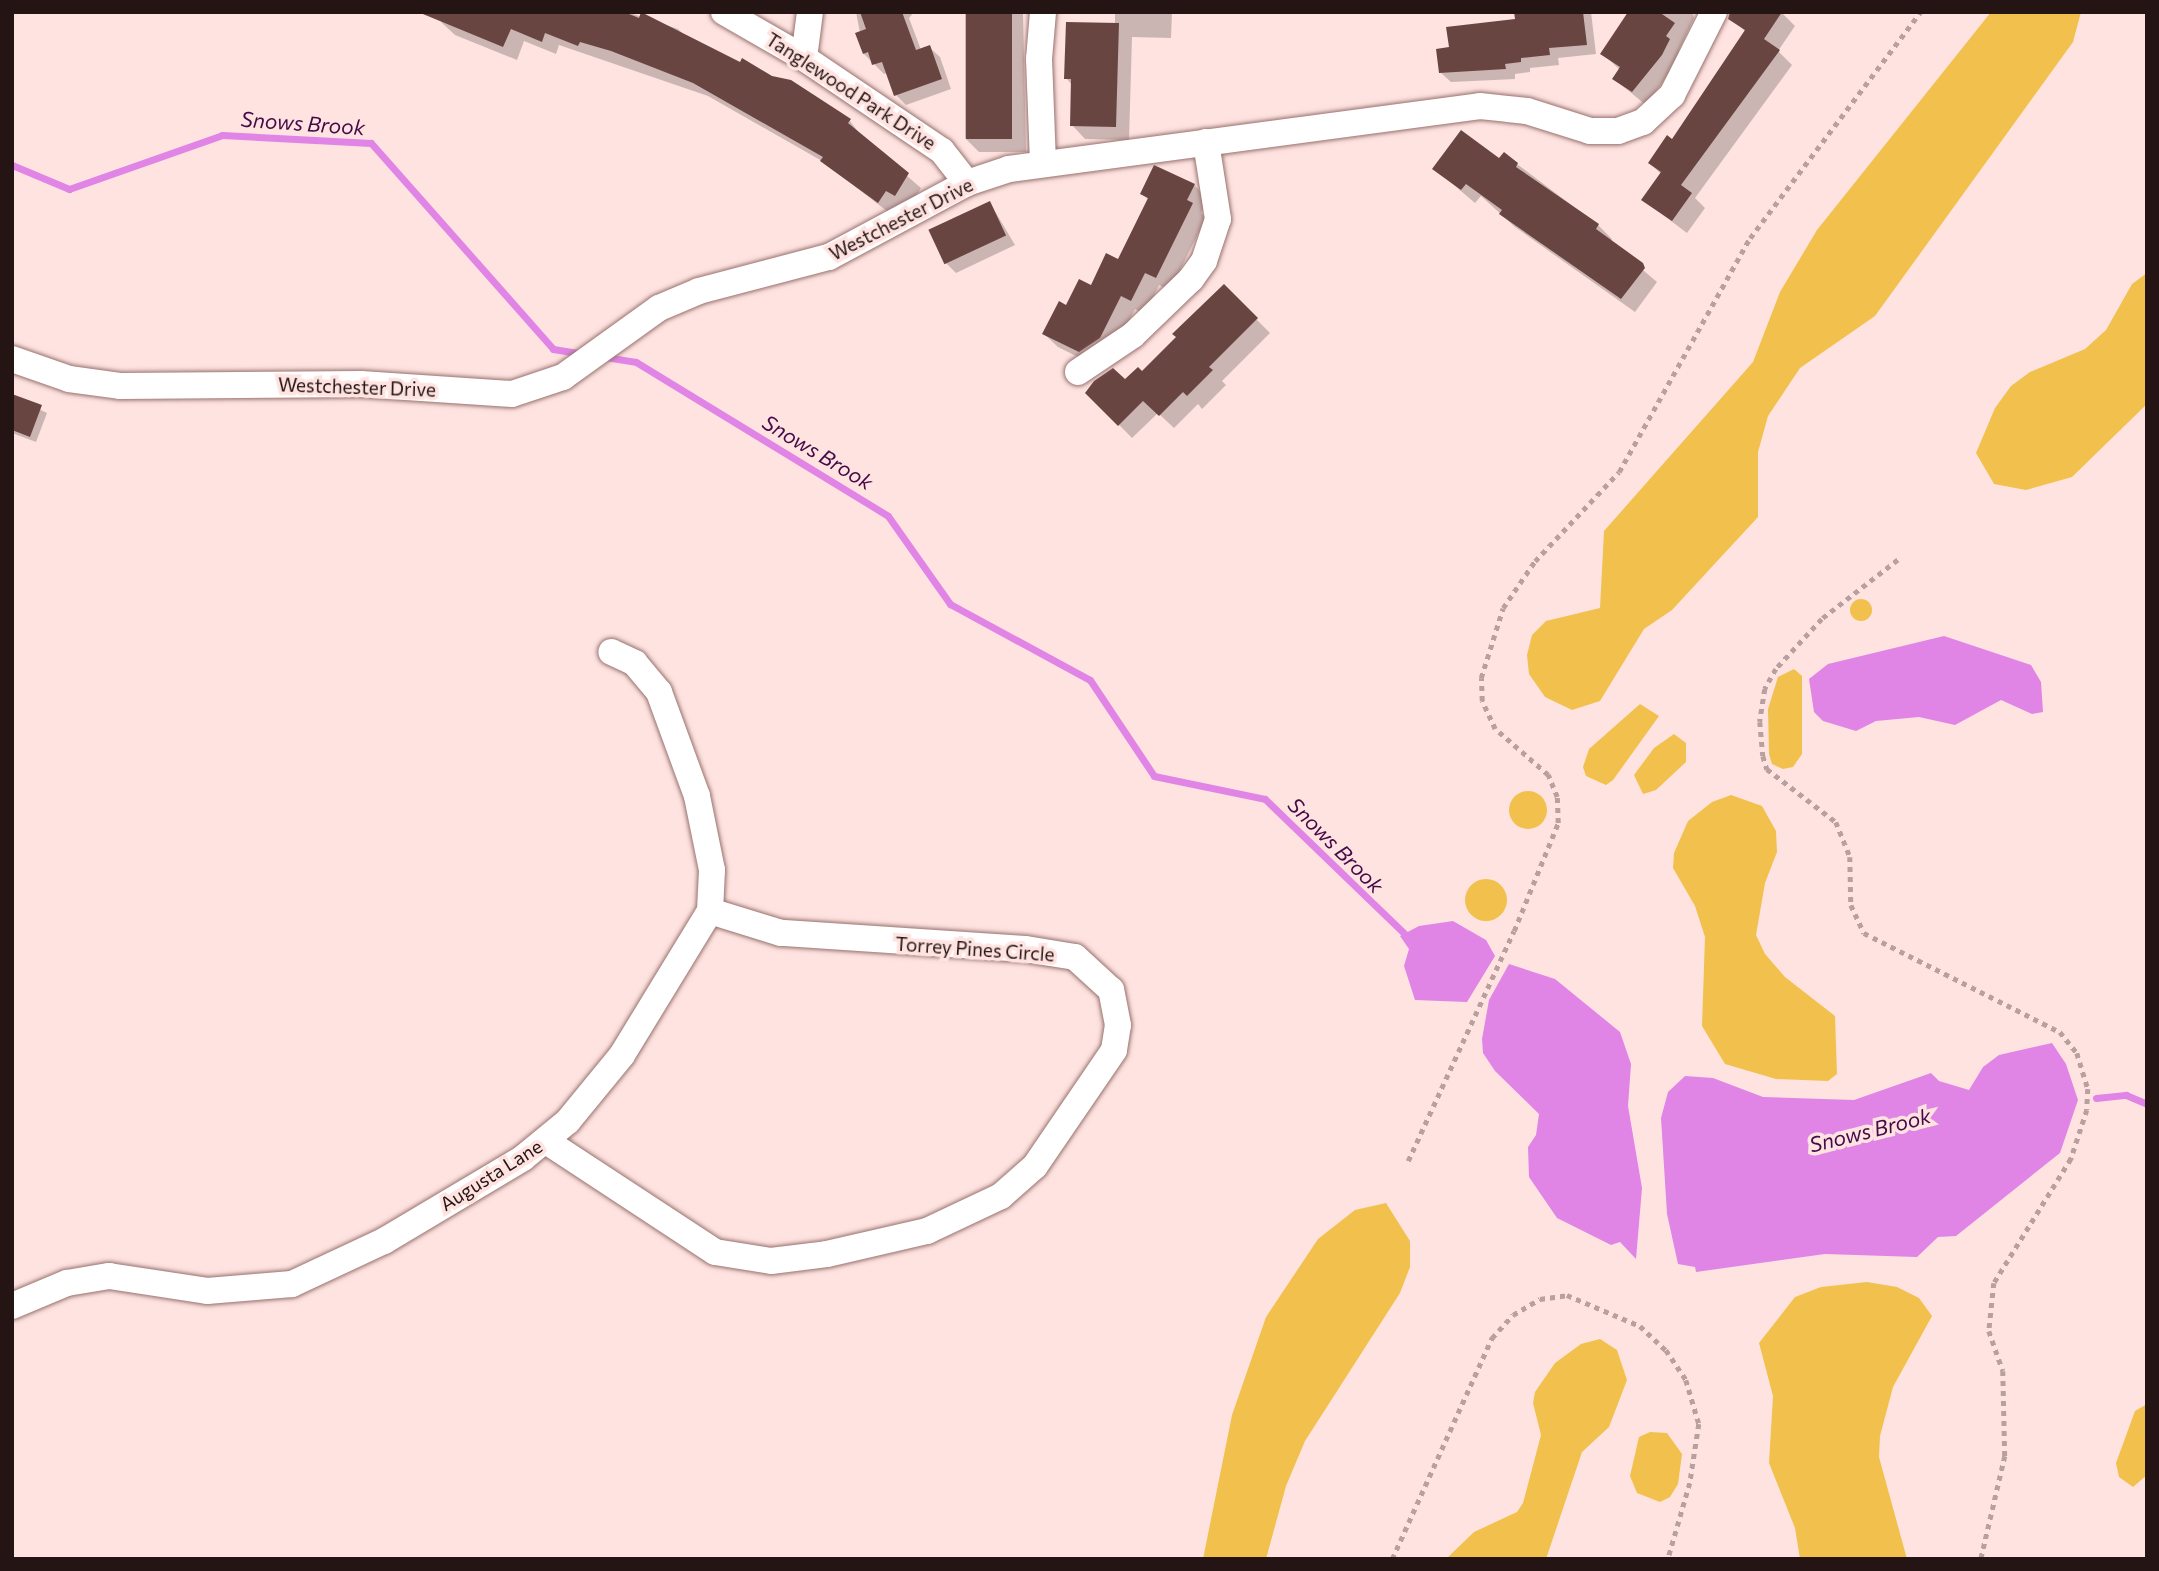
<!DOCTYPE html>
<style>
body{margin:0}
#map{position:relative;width:2159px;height:1571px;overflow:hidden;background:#fee3e0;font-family:Commissioner,sans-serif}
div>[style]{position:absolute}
.green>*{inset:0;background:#f2c04c}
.round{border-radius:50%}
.water>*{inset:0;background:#e084e6}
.shadow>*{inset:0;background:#0003}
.stream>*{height:7px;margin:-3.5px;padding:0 3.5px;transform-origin:3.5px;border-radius:3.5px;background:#e084e6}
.building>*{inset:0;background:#694542;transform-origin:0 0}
.path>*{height:4.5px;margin-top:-2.25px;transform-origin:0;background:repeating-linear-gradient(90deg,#b8a09e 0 5px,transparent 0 10px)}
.roads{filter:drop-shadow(0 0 2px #98716d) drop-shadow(0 0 2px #98716d)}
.street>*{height:26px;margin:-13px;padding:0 13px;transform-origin:13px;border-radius:13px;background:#fff}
span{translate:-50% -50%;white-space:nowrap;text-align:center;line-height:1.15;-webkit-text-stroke:7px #fee3e0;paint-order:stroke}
.street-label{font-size:19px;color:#241413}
.water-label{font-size:21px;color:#450a49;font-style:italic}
.frame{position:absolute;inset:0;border:14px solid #241413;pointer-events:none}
</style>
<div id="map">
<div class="green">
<i style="clip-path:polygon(1991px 12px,2081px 12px,2073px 42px,1875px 316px,1800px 368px,1768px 416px,1758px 452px,1758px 517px,1672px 610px,1644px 629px,1600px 701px,1572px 710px,1545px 697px,1529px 674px,1527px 655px,1532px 635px,1546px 621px,1600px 608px,1604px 531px,1753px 362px,1780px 292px,1817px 230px)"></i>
<i style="clip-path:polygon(2147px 273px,2147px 404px,2072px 477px,2026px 490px,1994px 484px,1976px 453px,1995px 408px,2011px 386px,2030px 372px,2085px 349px,2106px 330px,2132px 284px)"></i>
<i class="round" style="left:1850px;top:599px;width:22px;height:22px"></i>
<i style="clip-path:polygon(1794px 669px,1802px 676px,1802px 754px,1793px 767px,1783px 769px,1772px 764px,1769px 754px,1768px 709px,1778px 677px)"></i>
<i style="clip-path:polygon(1640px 704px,1659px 716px,1613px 780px,1606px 785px,1586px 776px,1583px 767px,1589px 749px)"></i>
<i style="clip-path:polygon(1674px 734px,1686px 743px,1686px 762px,1656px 790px,1643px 794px,1634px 775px,1654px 748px)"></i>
<i class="round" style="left:1509px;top:791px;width:38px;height:38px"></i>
<i style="clip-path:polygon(1731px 795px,1762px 806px,1776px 831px,1777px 852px,1765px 883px,1756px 935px,1765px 954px,1785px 977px,1835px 1016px,1837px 1074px,1828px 1081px,1776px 1079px,1725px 1064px,1702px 1026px,1705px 937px,1695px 906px,1673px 868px,1674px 853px,1688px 821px,1712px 802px)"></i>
<i class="round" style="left:1465px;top:879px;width:42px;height:42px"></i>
<i style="clip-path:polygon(1386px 1203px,1410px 1241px,1410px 1267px,1400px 1293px,1305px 1441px,1286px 1486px,1266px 1559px,1203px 1559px,1232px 1415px,1266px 1317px,1318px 1239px,1355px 1210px)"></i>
<i style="clip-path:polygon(1867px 1282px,1897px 1287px,1919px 1298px,1932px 1316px,1893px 1387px,1880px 1436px,1879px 1457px,1907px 1559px,1800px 1559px,1795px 1528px,1769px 1463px,1773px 1396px,1759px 1343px,1795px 1297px,1821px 1287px)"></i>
<i style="clip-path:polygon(1600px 1339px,1617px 1350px,1627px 1380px,1609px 1427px,1582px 1452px,1546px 1559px,1446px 1559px,1474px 1532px,1517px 1512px,1523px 1503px,1541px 1435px,1533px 1403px,1535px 1392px,1555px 1363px,1581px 1344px)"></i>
<i style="clip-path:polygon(2147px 1404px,2147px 1475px,2133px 1487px,2119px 1477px,2116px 1463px,2135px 1411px)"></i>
<i style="clip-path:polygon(1650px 1432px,1667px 1433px,1682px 1454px,1678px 1484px,1670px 1497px,1660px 1502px,1637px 1493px,1630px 1476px,1639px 1437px)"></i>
</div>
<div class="water">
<i style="clip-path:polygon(1944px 636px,2031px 665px,2041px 682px,2043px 712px,2032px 714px,2001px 700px,1955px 725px,1919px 717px,1876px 721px,1856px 731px,1823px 721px,1814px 712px,1809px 679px,1828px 664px)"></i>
<i style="clip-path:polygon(1453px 921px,1486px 940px,1495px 956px,1467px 1002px,1415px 1000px,1404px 966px,1409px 949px,1400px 936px,1419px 926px)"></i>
<i style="clip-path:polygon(1509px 964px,1555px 979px,1620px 1032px,1631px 1064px,1628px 1106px,1642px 1188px,1636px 1259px,1620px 1242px,1611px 1245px,1557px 1218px,1529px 1177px,1528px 1147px,1536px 1135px,1539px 1114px,1495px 1071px,1483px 1053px,1482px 1039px,1489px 1000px)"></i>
<i style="clip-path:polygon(2052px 1043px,2066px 1064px,2078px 1100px,2060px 1153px,1956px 1236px,1938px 1237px,1917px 1257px,1825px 1254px,1696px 1272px,1695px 1267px,1678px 1264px,1667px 1214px,1661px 1118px,1668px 1092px,1685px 1076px,1713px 1078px,1763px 1097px,1854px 1100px,1931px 1073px,1939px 1081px,1969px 1090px,1983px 1067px,1999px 1055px)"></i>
</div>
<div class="shadow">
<i style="clip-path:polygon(445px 12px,627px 12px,678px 29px,687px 38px,850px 121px,862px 137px,921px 188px,909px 209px,900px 203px,892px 215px,822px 161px,708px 96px,559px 45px,556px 54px,524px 41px,517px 60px,455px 35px,441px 22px)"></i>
<i style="clip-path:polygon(856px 12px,914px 12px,909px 18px,921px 50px,929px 47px,940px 57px,951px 89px,906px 105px,896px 95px,888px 73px,884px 74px,864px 54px)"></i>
<i style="clip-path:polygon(965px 12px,1023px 12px,1026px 152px,979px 152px,965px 138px)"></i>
<i style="clip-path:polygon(1115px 12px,1172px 12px,1171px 38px,1132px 37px,1129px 140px,1085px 139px,1072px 125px,1072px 85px,1066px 78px,1115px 24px)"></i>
<i style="clip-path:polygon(1516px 12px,1591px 12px,1596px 54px,1558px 58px,1559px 65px,1530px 68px,1530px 72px,1515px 74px,1515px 79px,1451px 82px,1440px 72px,1451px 49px,1517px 20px)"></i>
<i style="clip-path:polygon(1630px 12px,1692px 12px,1694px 18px,1679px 50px,1683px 54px,1646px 105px,1614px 79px,1620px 70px,1602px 53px)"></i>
<i style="clip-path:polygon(1781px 12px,1795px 26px,1778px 51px,1792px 65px,1695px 198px,1705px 208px,1687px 233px,1643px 200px,1661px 174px,1650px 163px,1672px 141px,1746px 32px,1735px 22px)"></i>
<i style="clip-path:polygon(1500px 160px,1517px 164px,1598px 225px,1612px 239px,1610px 242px,1657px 282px,1635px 312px,1515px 227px,1481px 196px,1475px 203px,1435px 169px)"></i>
<i style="clip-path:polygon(1194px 185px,1208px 199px,1201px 213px,1206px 218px,1170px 290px,1159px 285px,1145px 314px,1135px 309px,1113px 352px,1094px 365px,1058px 347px,1044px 334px,1118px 261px,1149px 200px,1142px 194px)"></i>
<i style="clip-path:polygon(990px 203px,1015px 245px,956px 273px,946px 263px)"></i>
<i style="clip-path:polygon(1224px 287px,1270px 333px,1222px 381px,1226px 385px,1202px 409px,1198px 404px,1174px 428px,1158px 413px,1132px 438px,1088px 393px,1142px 374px)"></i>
<i style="clip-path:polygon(12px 396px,47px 413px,36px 442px,12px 433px)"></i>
</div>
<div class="stream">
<i style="left:12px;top:165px;width:62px;rotate:22.8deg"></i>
<i style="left:69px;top:189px;width:162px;rotate:-19.4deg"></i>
<i style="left:222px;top:135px;width:149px;rotate:3.1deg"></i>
<i style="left:371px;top:143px;width:275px;rotate:48.5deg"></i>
<i style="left:553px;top:349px;width:30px;rotate:9deg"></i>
<i style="left:605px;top:357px;width:31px;rotate:9deg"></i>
<i style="left:636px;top:362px;width:295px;rotate:31.4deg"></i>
<i style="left:888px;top:516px;width:108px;rotate:54.8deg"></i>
<i style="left:950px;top:604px;width:159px;rotate:28.5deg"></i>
<i style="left:1090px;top:680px;width:115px;rotate:56.3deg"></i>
<i style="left:1154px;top:776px;width:113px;rotate:11.7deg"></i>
<i style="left:1265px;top:799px;width:202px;rotate:44deg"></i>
<i style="left:2096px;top:1098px;width:30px;rotate:-6deg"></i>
<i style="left:2126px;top:1095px;width:23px;rotate:23deg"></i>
</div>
<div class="building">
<i style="clip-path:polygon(418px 12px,624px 12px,639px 18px,641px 12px,740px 62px,742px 58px,772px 76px,791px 80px,851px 119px,848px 123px,909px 173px,895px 196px,886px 191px,878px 203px,820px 161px,823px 157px,693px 83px,611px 51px,580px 42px,578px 46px,545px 33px,542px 42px,511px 29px,503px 47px)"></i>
<i style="clip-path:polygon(860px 12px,902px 12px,916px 50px,930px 45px,942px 79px,894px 96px,882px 62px,872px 65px,868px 52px,863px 54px,855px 33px,866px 29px)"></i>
<i style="left:966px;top:12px;width:46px;height:127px"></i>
<i style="clip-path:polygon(1514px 12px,1583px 12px,1587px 45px,1549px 48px,1550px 55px,1521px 58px,1521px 62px,1505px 64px,1506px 69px,1439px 73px,1436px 49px,1449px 47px,1446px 27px,1515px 19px)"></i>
<i style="clip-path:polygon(1628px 12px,1659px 12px,1675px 23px,1666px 36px,1670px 39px,1662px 55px,1632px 92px,1612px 79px,1620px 67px,1600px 54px)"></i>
<i style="clip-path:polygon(1730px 12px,1782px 12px,1764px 39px,1780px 50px,1681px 185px,1692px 193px,1672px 221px,1641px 200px,1661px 172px,1648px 163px,1667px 135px,1672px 139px,1745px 30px,1728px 19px)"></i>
<i style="clip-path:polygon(1066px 22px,1119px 23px,1116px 127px,1070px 126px,1071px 79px,1064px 79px)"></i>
<i style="clip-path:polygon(1461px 130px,1499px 158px,1504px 152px,1518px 163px,1516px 167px,1599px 224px,1596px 229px,1643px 263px,1645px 268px,1621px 299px,1499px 214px,1502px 210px,1466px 184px,1461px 190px,1432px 169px)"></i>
<i style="clip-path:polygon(1154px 165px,1195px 184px,1187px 200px,1193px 203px,1156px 278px,1145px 273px,1131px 301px,1121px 296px,1100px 338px,1079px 352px,1042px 334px,1059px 301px,1066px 305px,1079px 279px,1091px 285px,1106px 253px,1118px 259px,1148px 198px,1140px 194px)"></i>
<i style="left:990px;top:201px;width:38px;height:68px;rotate:65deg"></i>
<i style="clip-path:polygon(1224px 284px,1258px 318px,1209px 367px,1213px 370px,1187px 396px,1183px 392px,1159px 416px,1143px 401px,1118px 426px,1085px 393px,1094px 381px,1113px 368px,1125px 379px,1138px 367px,1142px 371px,1176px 337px,1172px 334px)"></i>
<i style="clip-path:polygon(12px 394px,42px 405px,30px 437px,12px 430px)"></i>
</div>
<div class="path">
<i style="left:1898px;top:560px;width:96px;rotate:142.2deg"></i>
<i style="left:1822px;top:619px;width:68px;rotate:132.6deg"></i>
<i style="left:1776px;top:669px;width:23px;rotate:119deg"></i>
<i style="left:1765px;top:689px;width:33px;rotate:99deg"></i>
<i style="left:1760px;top:722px;width:34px;rotate:85deg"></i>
<i style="left:1763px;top:756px;width:14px;rotate:73deg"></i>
<i style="left:1767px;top:769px;width:87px;rotate:37.5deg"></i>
<i style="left:1836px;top:822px;width:38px;rotate:68deg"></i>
<i style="left:1850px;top:857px;width:48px;rotate:88.8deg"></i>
<i style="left:1851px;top:905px;width:31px;rotate:65deg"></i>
<i style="left:1864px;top:933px;width:220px;rotate:26.8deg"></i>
<i style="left:2060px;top:1032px;width:27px;rotate:51deg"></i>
<i style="left:2077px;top:1053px;width:38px;rotate:73deg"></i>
<i style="left:2088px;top:1089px;width:21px;rotate:93deg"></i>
<i style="left:2087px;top:1110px;width:52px;rotate:108.1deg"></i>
<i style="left:2071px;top:1159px;width:146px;rotate:121.8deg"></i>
<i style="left:1994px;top:1283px;width:48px;rotate:95.9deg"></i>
<i style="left:1989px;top:1331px;width:42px;rotate:70.7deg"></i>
<i style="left:2003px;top:1371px;width:85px;rotate:88.7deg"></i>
<i style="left:2005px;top:1456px;width:106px;rotate:103.1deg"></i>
<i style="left:1408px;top:1161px;width:253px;rotate:-65.3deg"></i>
<i style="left:1514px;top:931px;width:117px;rotate:-67.8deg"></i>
<i style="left:1558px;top:823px;width:26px;rotate:-92deg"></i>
<i style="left:1557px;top:797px;width:24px;rotate:-112deg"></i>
<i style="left:1548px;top:775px;width:70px;rotate:-139deg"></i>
<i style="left:1495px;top:729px;width:31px;rotate:-115deg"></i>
<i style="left:1482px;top:701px;width:23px;rotate:-92deg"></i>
<i style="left:1481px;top:678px;width:73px;rotate:-72.6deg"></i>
<i style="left:1503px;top:608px;width:57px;rotate:-55.8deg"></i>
<i style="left:1535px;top:561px;width:122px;rotate:-46.7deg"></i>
<i style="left:1619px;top:472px;width:268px;rotate:-60.8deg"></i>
<i style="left:1750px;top:238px;width:283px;rotate:-53deg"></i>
<i style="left:1392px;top:1559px;width:243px;rotate:-65.7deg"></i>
<i style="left:1492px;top:1338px;width:31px;rotate:-48deg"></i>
<i style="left:1513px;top:1315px;width:31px;rotate:-31deg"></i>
<i style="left:1540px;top:1299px;width:27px;rotate:-8deg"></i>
<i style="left:1567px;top:1295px;width:79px;rotate:23deg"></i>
<i style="left:1640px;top:1326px;width:35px;rotate:43deg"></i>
<i style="left:1666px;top:1350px;width:36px;rotate:56deg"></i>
<i style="left:1686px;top:1380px;width:46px;rotate:73.5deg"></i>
<i style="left:1699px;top:1424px;width:60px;rotate:98.7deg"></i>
<i style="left:1690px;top:1483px;width:79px;rotate:106.1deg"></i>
</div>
<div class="roads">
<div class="street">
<i style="left:724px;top:12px;width:92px;rotate:29.9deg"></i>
<i style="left:804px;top:58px;width:166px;rotate:34deg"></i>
<i style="left:942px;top:151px;width:41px;rotate:52deg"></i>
<i style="left:804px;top:58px;width:46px;rotate:-82.6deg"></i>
<i style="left:1043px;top:163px;width:104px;rotate:-92.2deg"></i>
<i style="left:1039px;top:59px;width:47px;rotate:-85.1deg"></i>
<i style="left:12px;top:359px;width:60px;rotate:19.3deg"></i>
<i style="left:69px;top:379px;width:51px;rotate:7.8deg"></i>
<i style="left:120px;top:386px;width:241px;rotate:-0.5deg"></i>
<i style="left:361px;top:384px;width:151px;rotate:3.8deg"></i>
<i style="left:512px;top:394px;width:54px;rotate:-18.4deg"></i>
<i style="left:563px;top:377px;width:118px;rotate:-35.7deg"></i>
<i style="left:659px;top:308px;width:43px;rotate:-23deg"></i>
<i style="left:699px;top:291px;width:134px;rotate:-14.7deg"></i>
<i style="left:829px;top:257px;width:157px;rotate:-28.2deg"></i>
<i style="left:967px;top:183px;width:44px;rotate:-18.4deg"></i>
<i style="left:1009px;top:169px;width:475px;rotate:-7.6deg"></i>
<i style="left:1480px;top:106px;width:47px;rotate:6.1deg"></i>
<i style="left:1527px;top:111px;width:66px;rotate:17.6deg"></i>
<i style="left:1590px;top:131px;width:28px"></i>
<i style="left:1618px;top:131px;width:27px;rotate:-20deg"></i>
<i style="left:1643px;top:122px;width:40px;rotate:-43deg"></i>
<i style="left:1672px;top:95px;width:93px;rotate:-63.2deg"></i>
<i style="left:1078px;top:372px;width:66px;rotate:-33.9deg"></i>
<i style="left:1133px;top:335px;width:81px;rotate:-44deg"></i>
<i style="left:1191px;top:279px;width:22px;rotate:-54deg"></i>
<i style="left:1204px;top:261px;width:44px;rotate:-71.6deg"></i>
<i style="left:1218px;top:219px;width:78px;rotate:-98.9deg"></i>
<i style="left:546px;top:1141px;width:202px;rotate:33.3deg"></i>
<i style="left:715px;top:1252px;width:57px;rotate:9.1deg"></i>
<i style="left:771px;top:1261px;width:56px;rotate:-7.1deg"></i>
<i style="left:827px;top:1254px;width:103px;rotate:-13deg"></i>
<i style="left:927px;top:1231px;width:82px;rotate:-25.3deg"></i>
<i style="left:1001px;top:1196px;width:45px;rotate:-41.4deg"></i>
<i style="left:1035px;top:1166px;width:140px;rotate:-55.7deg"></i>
<i style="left:1114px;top:1050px;width:25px;rotate:-81deg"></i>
<i style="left:1118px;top:1025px;width:36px;rotate:-101deg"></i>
<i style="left:1111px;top:990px;width:49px;rotate:-137.5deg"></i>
<i style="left:1075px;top:957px;width:51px;rotate:-170.9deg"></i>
<i style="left:1025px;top:949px;width:245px;rotate:-176.2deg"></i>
<i style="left:781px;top:933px;width:74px;rotate:-162.8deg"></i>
<i style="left:12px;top:1306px;width:60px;rotate:-22.7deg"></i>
<i style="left:67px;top:1283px;width:43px;rotate:-9.5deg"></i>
<i style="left:109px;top:1276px;width:99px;rotate:8.7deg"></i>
<i style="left:207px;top:1291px;width:85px;rotate:-4.7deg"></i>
<i style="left:292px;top:1284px;width:102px;rotate:-25.1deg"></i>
<i style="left:384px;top:1241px;width:162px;rotate:-30.8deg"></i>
<i style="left:523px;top:1158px;width:58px;rotate:-39.4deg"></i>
<i style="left:568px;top:1121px;width:85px;rotate:-50.7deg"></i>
<i style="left:622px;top:1055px;width:169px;rotate:-58.6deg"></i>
<i style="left:710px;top:911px;width:41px;rotate:-87.2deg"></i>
<i style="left:712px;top:870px;width:76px;rotate:-101.5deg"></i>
<i style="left:697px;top:796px;width:111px;rotate:-110.1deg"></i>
<i style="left:659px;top:692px;width:38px;rotate:-130deg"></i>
<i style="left:635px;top:663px;width:26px;rotate:-155deg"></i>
</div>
</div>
<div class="street-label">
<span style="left:851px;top:91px;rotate:33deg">Tanglewood Park Drive</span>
<span style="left:901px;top:219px;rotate:-27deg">Westchester Drive</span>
<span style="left:357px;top:387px;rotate:2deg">Westchester Drive</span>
<span style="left:975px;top:949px;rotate:4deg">Torrey Pines Circle</span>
<span style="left:491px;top:1175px;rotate:-32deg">Augusta Lane</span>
</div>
<div class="water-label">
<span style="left:303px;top:123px;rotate:4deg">Snows Brook</span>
<span style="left:818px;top:452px;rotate:31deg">Snows Brook</span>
<span style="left:1336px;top:845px;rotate:45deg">Snows Brook</span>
<span style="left:1870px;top:1130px;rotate:-14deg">Snows Brook</span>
</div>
<div class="frame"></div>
</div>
